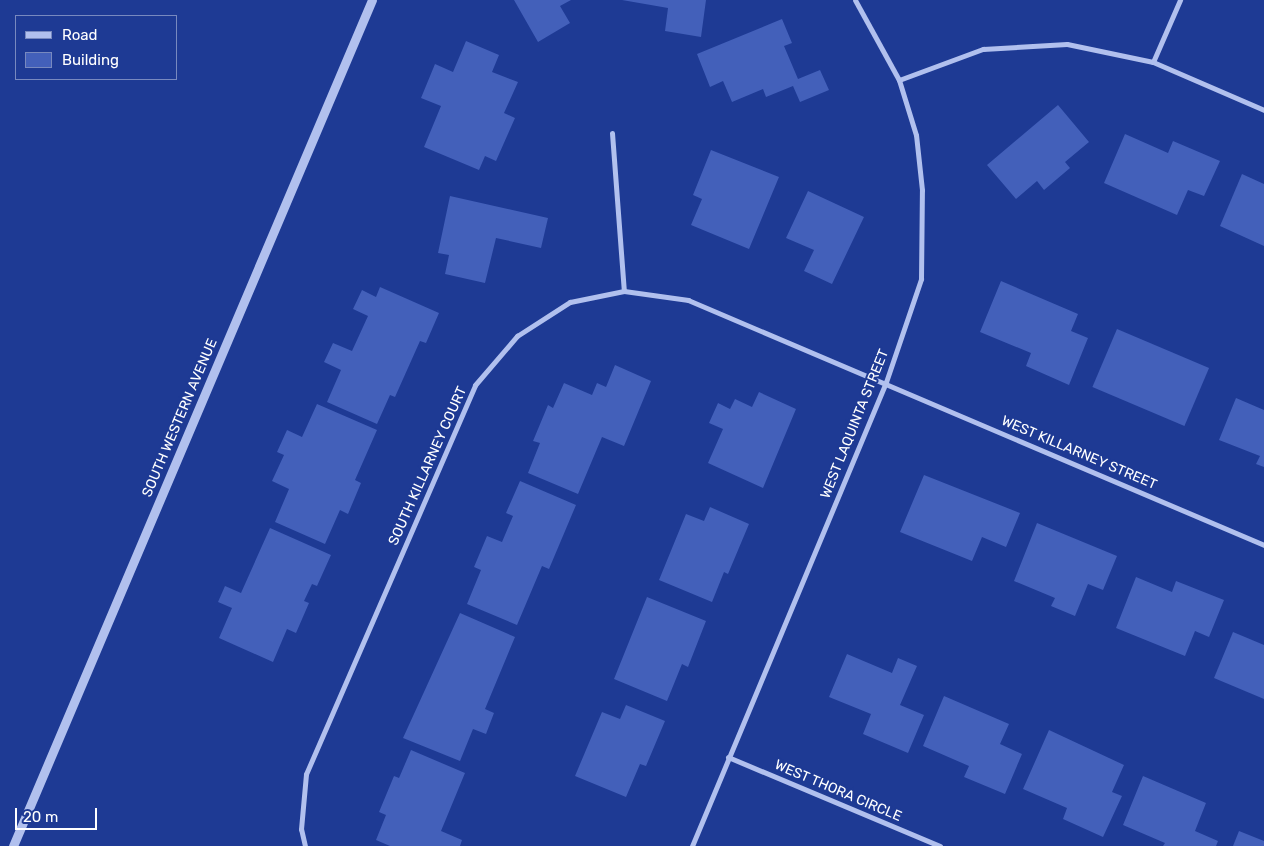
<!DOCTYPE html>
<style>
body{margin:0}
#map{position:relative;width:1264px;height:846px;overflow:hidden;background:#1e3a94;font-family:Rubik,sans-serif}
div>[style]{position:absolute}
.building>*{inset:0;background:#4360ba;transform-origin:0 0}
.minor>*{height:5px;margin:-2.5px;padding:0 2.5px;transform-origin:2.5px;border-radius:2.5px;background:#b1c0ee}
.tertiary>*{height:9px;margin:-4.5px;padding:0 4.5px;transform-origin:4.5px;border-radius:4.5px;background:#b1c0ee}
span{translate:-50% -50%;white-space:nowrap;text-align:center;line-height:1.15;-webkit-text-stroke:4px #1e3a94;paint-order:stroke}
.street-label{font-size:14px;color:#fff}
.legend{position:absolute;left:15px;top:15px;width:162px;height:65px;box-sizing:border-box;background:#1e3a94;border:1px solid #7889bf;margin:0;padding:6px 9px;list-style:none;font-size:15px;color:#fff}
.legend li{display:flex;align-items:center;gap:10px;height:25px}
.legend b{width:25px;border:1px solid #7889bf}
.scale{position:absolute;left:15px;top:808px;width:82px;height:22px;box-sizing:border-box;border:2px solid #fff;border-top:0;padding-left:6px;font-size:15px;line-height:18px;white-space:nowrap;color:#fff;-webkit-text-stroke:4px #1e3a94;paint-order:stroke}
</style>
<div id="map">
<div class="building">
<i style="clip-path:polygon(514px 0,571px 0,560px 6px,570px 23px,538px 42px)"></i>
<i style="clip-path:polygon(622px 0,706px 0,701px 37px,665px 31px,668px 8px)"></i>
<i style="clip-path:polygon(782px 19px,792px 43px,784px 46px,798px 79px,820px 70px,829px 90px,800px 102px,793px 86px,766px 97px,763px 89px,732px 102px,723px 81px,710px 87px,697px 54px)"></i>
<i style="clip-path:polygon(466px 41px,499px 55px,492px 72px,518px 82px,504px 113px,515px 118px,496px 161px,485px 156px,479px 170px,424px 147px,441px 106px,421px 98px,435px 64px,453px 72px)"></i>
<i style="clip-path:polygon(1058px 105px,1089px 142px,1065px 162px,1070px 168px,1044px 190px,1037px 181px,1016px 199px,987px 165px)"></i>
<i style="clip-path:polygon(1125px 134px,1168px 153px,1173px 141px,1220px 161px,1204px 196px,1188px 190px,1177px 215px,1104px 183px)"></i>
<i style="clip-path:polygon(711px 150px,779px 177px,749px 249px,691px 225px,702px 199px,693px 195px)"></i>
<i style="clip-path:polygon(1242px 174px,1264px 184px,1264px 246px,1220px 226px)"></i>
<i style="clip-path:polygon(808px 191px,864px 217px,832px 284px,804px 271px,814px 250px,786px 238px)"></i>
<i style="clip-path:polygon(450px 196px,548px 218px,541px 248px,496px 238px,485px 283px,445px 274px,449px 255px,438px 253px)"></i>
<i style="clip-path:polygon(1001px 281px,1078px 314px,1071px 331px,1088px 338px,1069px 385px,1026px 366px,1031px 353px,980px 332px)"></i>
<i style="clip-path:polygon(380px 287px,439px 313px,426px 343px,420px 341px,395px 397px,390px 395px,377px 424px,327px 402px,341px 370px,324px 362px,333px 343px,352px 351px,368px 316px,353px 309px,362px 290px,376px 297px)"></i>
<i style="left:1117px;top:329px;width:100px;height:63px;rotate:23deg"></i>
<i style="clip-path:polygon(615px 365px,651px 381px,624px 446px,602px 437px,578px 494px,528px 473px,540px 443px,533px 441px,548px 405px,553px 408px,564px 383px,592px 395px,597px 383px,606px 387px)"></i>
<i style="clip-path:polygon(759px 392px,796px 409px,763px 488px,708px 463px,723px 429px,709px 423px,718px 403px,730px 409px,735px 399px,752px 407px)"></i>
<i style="clip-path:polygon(1236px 398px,1264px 410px,1264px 467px,1256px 464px,1260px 456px,1219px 440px)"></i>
<i style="clip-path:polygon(317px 404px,377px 430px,355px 480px,361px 483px,348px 514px,340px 510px,325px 544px,275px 522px,289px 489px,272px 481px,284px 455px,277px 452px,287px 430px,302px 437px)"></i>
<i style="clip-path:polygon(924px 475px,1020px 513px,1006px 547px,982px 537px,972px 561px,900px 532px)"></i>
<i style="clip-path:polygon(520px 481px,576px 505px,549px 569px,542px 566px,517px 625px,467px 604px,481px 570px,474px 567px,487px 536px,502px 542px,513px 516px,506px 513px)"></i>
<i style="clip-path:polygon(710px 507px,749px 524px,728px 574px,724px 572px,712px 602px,659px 580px,686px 514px,704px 521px)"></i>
<i style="clip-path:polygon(1037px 523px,1117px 556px,1103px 590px,1088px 584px,1075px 616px,1051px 606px,1055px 598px,1014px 581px)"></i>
<i style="clip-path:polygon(270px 528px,331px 555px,317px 586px,312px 584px,304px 601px,309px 603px,296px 633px,287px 629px,273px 662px,219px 638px,232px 608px,218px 602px,225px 586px,241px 593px)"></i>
<i style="clip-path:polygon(1136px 577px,1172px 592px,1176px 581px,1224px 600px,1209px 637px,1195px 631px,1185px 656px,1116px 628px)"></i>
<i style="clip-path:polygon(647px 597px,706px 621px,688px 667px,682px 664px,667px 701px,614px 679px)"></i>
<i style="clip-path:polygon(460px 613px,515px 637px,485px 709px,494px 713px,486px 734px,473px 729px,460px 761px,403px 738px)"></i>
<i style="clip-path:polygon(1233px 632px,1264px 645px,1264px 699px,1214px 678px)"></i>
<i style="clip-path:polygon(847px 654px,892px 673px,898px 658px,917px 666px,900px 705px,924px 715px,908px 753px,863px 734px,871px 714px,829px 697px)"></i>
<i style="clip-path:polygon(944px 696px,1009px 724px,1000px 744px,1022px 754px,1005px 794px,964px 777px,969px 766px,923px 746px)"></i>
<i style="clip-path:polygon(626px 705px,665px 721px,646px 766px,640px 764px,626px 797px,575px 776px,602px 712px,620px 719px)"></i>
<i style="clip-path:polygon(1049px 730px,1124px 765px,1112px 792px,1122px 796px,1103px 837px,1063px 819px,1067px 808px,1023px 789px)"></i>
<i style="clip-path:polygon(411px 750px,465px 773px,441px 831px,462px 840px,460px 846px,390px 846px,376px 840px,386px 815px,379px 812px,394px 776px,399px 778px)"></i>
<i style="clip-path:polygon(1143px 776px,1206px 803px,1195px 831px,1218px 841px,1216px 846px,1163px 846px,1165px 843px,1123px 825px)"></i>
<i style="clip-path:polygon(1239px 831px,1264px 841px,1264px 846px,1233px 846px)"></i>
</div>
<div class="minor">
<i style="left:1153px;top:62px;width:68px;rotate:-66.5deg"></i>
<i style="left:899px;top:80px;width:90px;rotate:-20.3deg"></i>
<i style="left:983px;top:49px;width:84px;rotate:-3.4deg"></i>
<i style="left:1067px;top:44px;width:88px;rotate:11.8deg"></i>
<i style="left:1153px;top:62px;width:121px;rotate:23.4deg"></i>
<i style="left:612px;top:133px;width:158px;rotate:85.7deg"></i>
<i style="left:728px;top:757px;width:230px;rotate:22.8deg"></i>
<i style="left:305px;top:846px;width:17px;rotate:-103deg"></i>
<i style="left:301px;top:829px;width:55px;rotate:-84.8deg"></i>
<i style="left:306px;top:774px;width:424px;rotate:-66.5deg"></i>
<i style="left:475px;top:385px;width:65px;rotate:-49.4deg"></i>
<i style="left:517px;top:336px;width:63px;rotate:-32.7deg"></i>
<i style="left:570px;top:302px;width:55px;rotate:-11.5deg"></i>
<i style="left:624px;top:291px;width:65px;rotate:8deg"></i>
<i style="left:688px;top:300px;width:626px;rotate:23.04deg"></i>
<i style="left:692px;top:846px;width:503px;rotate:-67.31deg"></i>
<i style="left:886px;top:382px;width:109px;rotate:-71.2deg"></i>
<i style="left:921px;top:279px;width:89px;rotate:-89.4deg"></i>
<i style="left:922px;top:190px;width:55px;rotate:-96.2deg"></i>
<i style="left:916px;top:135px;width:58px;rotate:-107.2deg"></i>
<i style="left:899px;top:80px;width:91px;rotate:-118.8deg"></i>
</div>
<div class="tertiary">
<i style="left:13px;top:846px;width:919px;rotate:-67.01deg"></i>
</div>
<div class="street-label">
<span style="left:180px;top:418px;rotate:-67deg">SOUTH WESTERN AVENUE</span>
<span style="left:855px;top:424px;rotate:-68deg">WEST LAQUINTA STREET</span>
<span style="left:1079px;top:453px;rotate:23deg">WEST KILLARNEY STREET</span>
<span style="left:428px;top:466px;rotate:-66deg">SOUTH KILLARNEY COURT</span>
<span style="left:838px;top:791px;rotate:23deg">WEST THORA CIRCLE</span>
</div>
<ul class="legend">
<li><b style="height:6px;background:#b1c0ee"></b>Road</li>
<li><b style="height:14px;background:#4360ba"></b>Building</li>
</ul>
<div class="scale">20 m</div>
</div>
